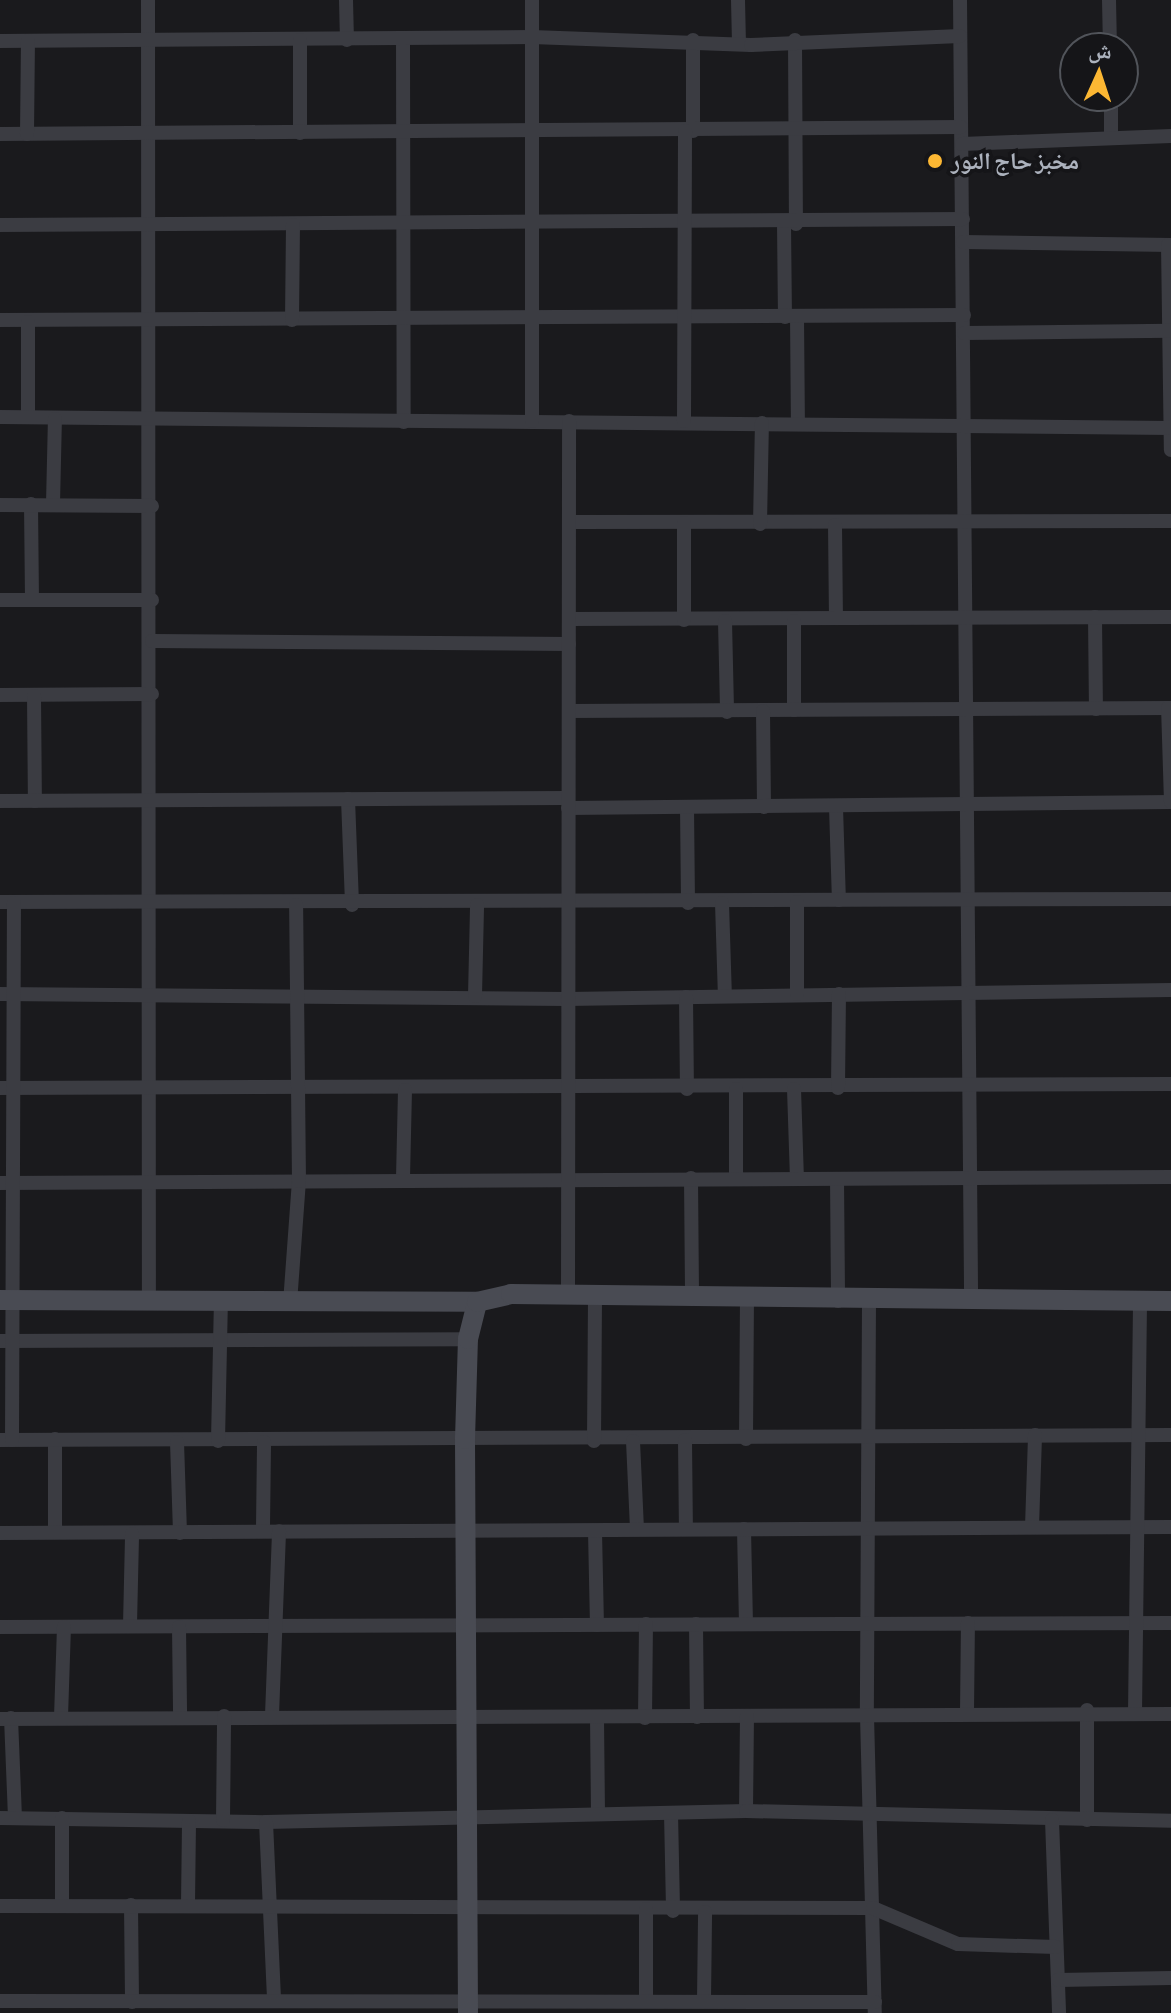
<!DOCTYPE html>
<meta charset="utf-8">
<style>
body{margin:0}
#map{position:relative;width:1171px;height:2013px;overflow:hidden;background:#1a1a1d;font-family:"Asap Condensed","Noto Naskh Arabic",sans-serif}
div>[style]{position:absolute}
.street>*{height:14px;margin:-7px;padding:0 7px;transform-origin:7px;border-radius:7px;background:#3b3c42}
.secondary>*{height:20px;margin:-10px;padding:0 10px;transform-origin:10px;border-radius:10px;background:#494b53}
.dots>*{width:22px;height:22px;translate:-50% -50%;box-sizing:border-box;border:4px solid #151518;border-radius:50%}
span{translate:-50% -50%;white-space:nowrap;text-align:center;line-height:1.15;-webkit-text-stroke:7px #151518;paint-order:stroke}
.poi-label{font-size:24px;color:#acb2bd;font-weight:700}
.left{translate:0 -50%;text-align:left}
.north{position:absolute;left:1059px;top:32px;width:80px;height:80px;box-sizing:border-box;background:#151518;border:2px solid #51545a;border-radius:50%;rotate:3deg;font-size:22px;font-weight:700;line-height:32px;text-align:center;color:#acb2bd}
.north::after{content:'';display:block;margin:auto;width:28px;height:36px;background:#fcb733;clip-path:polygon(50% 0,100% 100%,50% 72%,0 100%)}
</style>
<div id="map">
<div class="street">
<i style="left:148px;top:0;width:1300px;rotate:89.96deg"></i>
<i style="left:346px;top:0;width:40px;rotate:88.6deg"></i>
<i style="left:738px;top:0;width:44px;rotate:88.7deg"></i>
<i style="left:960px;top:0;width:1299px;rotate:89.51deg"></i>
<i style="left:1109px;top:0;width:48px;rotate:88.8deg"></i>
<i style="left:403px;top:39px;width:383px;rotate:89.9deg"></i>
<i style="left:693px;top:40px;width:91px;rotate:90deg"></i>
<i style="left:795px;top:40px;width:184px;rotate:89.7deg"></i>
<i style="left:0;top:41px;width:532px;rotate:-0.43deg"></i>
<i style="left:532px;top:37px;width:219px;rotate:2.1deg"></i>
<i style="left:751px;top:45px;width:209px;rotate:-2.5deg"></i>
<i style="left:1111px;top:96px;width:42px;rotate:90deg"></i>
<i style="left:300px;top:133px;width:93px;rotate:-90deg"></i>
<i style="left:0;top:134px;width:961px;rotate:-0.42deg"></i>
<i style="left:27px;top:134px;width:93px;rotate:-89.4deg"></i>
<i style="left:962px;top:144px;width:209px;rotate:-2.2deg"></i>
<i style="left:784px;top:224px;width:93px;rotate:89.4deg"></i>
<i style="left:0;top:225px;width:963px;rotate:-0.36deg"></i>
<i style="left:963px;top:242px;width:208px;rotate:0.8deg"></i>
<i style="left:1168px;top:245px;width:205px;rotate:89.2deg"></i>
<i style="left:797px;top:317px;width:106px;rotate:89.5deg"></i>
<i style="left:0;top:320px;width:964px;rotate:-0.3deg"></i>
<i style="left:292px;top:320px;width:95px;rotate:-89.4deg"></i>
<i style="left:28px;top:322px;width:95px;rotate:90deg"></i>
<i style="left:964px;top:333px;width:207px;rotate:-0.6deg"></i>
<i style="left:0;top:417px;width:1171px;rotate:0.54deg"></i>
<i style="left:532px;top:421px;width:421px;rotate:-90deg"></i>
<i style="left:684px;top:421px;width:290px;rotate:-89.8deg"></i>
<i style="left:31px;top:504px;width:96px;rotate:89.4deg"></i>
<i style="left:53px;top:504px;width:85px;rotate:-88.7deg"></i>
<i style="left:0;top:505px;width:152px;rotate:0.4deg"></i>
<i style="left:569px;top:522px;width:602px;rotate:-0.1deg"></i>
<i style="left:760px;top:524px;width:101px;rotate:-88.9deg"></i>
<i style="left:835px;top:525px;width:93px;rotate:89.4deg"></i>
<i style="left:0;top:600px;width:152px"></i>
<i style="left:1095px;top:617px;width:92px;rotate:89.4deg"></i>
<i style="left:569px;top:619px;width:602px;rotate:-0.19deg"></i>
<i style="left:684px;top:620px;width:97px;rotate:-90deg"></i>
<i style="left:725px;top:621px;width:91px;rotate:88.7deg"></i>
<i style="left:152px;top:641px;width:417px;rotate:0.4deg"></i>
<i style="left:0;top:695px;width:152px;rotate:-0.4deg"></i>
<i style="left:34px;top:696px;width:105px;rotate:89.5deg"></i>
<i style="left:794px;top:710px;width:89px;rotate:-90deg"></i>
<i style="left:569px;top:711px;width:602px;rotate:-0.29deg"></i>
<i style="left:763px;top:711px;width:96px;rotate:89.4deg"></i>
<i style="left:348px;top:799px;width:106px;rotate:87.8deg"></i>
<i style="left:0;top:801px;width:568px;rotate:-0.3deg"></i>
<i style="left:687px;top:807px;width:96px;rotate:89.4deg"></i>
<i style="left:836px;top:807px;width:93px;rotate:88.2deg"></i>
<i style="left:568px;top:808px;width:603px;rotate:-0.57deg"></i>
<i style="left:1171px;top:802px;width:94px;rotate:-91.8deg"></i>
<i style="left:0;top:902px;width:1171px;rotate:-0.15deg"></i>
<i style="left:722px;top:903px;width:93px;rotate:88.2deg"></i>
<i style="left:0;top:994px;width:567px;rotate:0.51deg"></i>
<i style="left:567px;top:999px;width:604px;rotate:-0.85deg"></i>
<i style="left:797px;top:994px;width:92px;rotate:-90deg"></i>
<i style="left:475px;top:996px;width:91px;rotate:-88.7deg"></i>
<i style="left:686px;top:997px;width:92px;rotate:89.4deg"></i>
<i style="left:0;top:1088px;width:1171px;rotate:-0.2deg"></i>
<i style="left:838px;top:1088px;width:94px;rotate:-89.4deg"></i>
<i style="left:794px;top:1089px;width:90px;rotate:88.1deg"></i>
<i style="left:736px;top:1177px;width:88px;rotate:-90deg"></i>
<i style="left:403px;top:1178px;width:88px;rotate:-88.7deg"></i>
<i style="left:691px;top:1178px;width:121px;rotate:89.5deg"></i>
<i style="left:837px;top:1179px;width:122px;rotate:89.5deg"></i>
<i style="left:0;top:1183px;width:1171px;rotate:-0.29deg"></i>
<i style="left:568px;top:1295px;width:874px;rotate:-89.93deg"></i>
<i style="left:869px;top:1301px;width:415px;rotate:90.3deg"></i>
<i style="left:867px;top:1716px;width:297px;rotate:88.5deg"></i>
<i style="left:290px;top:1303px;width:122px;rotate:-85.8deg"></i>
<i style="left:299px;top:1181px;width:276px;rotate:-90.6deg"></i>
<i style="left:0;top:1341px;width:468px;rotate:-0.2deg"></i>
<i style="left:55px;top:1439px;width:93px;rotate:90deg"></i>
<i style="left:746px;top:1439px;width:139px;rotate:-89.6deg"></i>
<i style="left:0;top:1440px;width:1171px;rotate:-0.24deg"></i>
<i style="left:12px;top:1440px;width:537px;rotate:-89.79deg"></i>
<i style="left:685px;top:1440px;width:89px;rotate:89.4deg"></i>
<i style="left:218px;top:1441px;width:139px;rotate:-88.8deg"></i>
<i style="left:594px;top:1441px;width:145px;rotate:-89.6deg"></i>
<i style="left:633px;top:1441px;width:88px;rotate:87.4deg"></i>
<i style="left:177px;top:1442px;width:91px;rotate:88.1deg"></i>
<i style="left:263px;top:1527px;width:85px;rotate:-89.3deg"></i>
<i style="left:1032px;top:1527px;width:92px;rotate:-88.1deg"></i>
<i style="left:744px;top:1529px;width:94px;rotate:88.8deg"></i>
<i style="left:595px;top:1531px;width:94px;rotate:88.8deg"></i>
<i style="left:0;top:1533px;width:1171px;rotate:-0.29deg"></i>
<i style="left:696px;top:1624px;width:93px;rotate:89.4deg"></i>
<i style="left:130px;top:1625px;width:91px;rotate:-88.7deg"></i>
<i style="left:0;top:1627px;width:1171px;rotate:-0.2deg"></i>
<i style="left:179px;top:1627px;width:88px;rotate:89.3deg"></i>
<i style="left:1087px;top:1710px;width:110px;rotate:90deg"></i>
<i style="left:967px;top:1713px;width:90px;rotate:-89.4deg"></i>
<i style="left:1135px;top:1713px;width:412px;rotate:-89.3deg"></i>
<i style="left:272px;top:1715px;width:184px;rotate:-87.8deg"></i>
<i style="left:61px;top:1717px;width:90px;rotate:-88.1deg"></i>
<i style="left:11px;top:1718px;width:100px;rotate:87.7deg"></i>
<i style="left:597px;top:1718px;width:95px;rotate:89.4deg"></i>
<i style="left:645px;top:1718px;width:94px;rotate:-89.4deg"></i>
<i style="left:0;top:1719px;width:1171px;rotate:-0.24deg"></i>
<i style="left:746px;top:1811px;width:95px;rotate:-89.4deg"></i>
<i style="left:671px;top:1813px;width:98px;rotate:88.8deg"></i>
<i style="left:0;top:1818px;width:266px;rotate:0.9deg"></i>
<i style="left:266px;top:1822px;width:480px;rotate:-1.3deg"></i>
<i style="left:746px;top:1811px;width:425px;rotate:1.3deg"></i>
<i style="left:223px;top:1820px;width:104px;rotate:-89.4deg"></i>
<i style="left:1052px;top:1820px;width:193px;rotate:87.9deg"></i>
<i style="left:266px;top:1822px;width:179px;rotate:87.4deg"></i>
<i style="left:188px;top:1904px;width:83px;rotate:-89.3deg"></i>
<i style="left:62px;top:1905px;width:87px;rotate:-90deg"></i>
<i style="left:131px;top:1905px;width:97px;rotate:89.4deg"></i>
<i style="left:0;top:1906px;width:873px;rotate:0.13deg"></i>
<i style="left:873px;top:1908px;width:92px;rotate:23deg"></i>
<i style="left:958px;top:1944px;width:98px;rotate:1.8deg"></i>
<i style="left:646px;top:1909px;width:91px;rotate:90deg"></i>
<i style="left:1058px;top:1980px;width:113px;rotate:-1deg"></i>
<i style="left:704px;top:2000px;width:88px;rotate:-89.3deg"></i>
<i style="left:0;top:2001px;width:875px;rotate:0.07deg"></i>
</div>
<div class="secondary">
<i style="left:0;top:1300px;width:477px;rotate:0.2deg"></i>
<i style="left:468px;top:2013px;width:574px;rotate:-90.3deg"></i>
<i style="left:465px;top:1439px;width:100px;rotate:-88.3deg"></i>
<i style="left:468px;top:1339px;width:38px;rotate:-76deg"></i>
<i style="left:477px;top:1302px;width:35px;rotate:-13deg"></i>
<i style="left:511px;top:1294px;width:660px;rotate:0.61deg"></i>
</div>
<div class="dots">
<i style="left:935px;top:161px;background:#fcb733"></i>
</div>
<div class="poi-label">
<span class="left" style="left:951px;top:161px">مخبز حاج النور</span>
</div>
<div class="north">ش</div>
</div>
